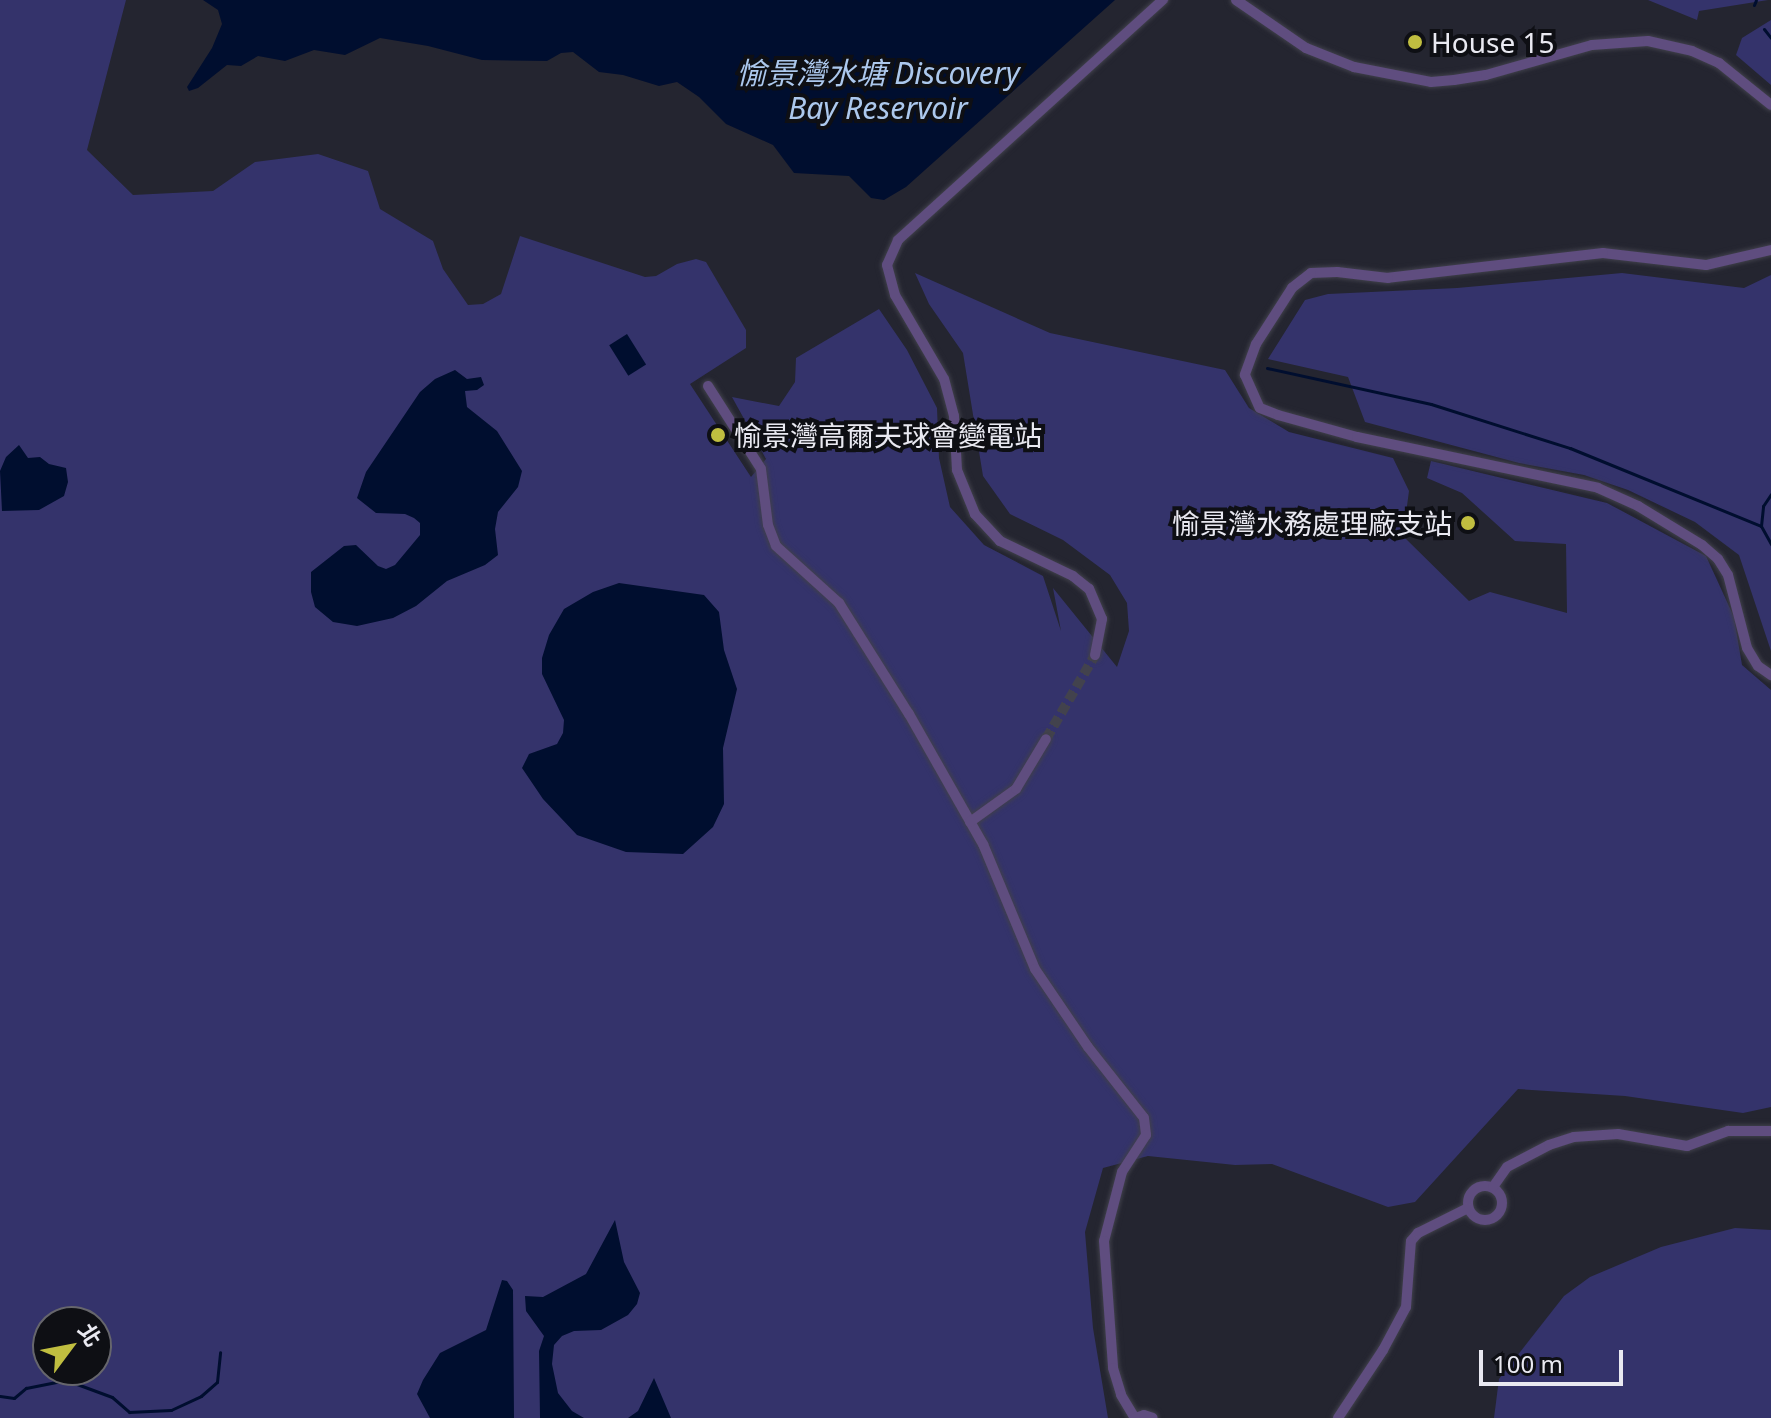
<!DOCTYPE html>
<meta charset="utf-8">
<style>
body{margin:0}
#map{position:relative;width:1771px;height:1418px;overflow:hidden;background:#242530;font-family:"Noto Sans","Noto Sans TC",sans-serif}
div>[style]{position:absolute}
.green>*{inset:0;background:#34336b}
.water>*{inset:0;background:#000e2f;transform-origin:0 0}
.stream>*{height:3px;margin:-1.5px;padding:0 1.5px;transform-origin:1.5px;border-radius:1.5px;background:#000e2f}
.minor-tunnel>*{height:10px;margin-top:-5px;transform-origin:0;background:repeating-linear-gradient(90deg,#42424d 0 10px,transparent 0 15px)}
.roads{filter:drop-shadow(0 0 2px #40404b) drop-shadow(0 0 2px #40404b)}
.minor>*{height:10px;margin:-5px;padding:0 5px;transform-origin:5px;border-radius:5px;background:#5f4d7f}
.minor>.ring{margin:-5px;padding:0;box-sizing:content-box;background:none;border:10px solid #5f4d7f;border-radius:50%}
.dots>*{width:22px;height:22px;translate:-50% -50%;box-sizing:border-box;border:4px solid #0e0f14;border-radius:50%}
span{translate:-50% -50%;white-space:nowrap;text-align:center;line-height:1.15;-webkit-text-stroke:8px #0e0f14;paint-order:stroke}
.poi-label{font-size:28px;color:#e9e9f1}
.left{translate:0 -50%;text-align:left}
.right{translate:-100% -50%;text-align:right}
.water-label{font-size:30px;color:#acc8ed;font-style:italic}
.north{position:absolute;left:32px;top:1306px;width:80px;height:80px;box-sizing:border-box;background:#0e0f14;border:2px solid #66666c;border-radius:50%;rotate:58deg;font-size:22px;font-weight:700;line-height:32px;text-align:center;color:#e9e9f1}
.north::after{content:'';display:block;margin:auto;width:28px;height:36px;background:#c0be40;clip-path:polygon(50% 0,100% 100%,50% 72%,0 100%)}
.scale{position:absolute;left:1479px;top:1350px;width:144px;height:36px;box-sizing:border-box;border:4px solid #e9e9f1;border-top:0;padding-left:10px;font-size:24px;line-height:28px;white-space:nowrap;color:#e9e9f1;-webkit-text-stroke:6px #0e0f14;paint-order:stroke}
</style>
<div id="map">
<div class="green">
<i style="clip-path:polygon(evenodd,0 0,126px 0,87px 150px,133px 195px,213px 191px,255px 162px,318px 154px,368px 171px,380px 209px,433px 241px,443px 269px,468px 305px,483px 304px,501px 294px,520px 236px,645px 277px,656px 276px,677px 264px,696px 259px,706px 262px,746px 330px,746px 348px,690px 384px,751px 477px,766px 459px,732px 397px,779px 406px,795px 382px,796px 358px,879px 309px,907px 350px,937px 408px,939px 458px,950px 507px,984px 545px,1043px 576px,1061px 631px,1053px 588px,1117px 667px,1129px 631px,1127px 603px,1110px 575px,1063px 540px,1010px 514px,983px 476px,963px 353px,929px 304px,915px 273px,1050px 333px,1225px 370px,1249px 408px,1289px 432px,1393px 458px,1409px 491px,1403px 536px,1469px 601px,1490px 592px,1567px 613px,1566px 544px,1515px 541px,1462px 493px,1427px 478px,1431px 461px,1607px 503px,1706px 556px,1734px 617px,1742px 665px,1771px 690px,1771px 1107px,1743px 1113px,1625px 1096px,1518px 1089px,1415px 1202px,1388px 1207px,1272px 1164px,1235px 1165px,1148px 1156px,1103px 1168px,1085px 1232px,1093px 1328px,1108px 1418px,0 1418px,0 0,48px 1322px,96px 1322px,96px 1370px,48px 1370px,48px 1322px)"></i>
<i style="clip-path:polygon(1648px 0,1768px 0,1699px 11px,1697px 20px)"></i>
<i style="clip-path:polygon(1771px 20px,1771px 85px,1736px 55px,1742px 38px)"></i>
<i style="clip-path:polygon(1622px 273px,1744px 288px,1771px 275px,1771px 651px,1739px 555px,1695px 522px,1628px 490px,1584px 475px,1519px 463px,1365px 422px,1348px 377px,1268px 359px,1305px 300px,1328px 294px,1457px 288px)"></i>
<i style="clip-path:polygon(1735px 1228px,1771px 1230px,1771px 1418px,1494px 1418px,1499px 1379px,1564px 1296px,1590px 1277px,1661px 1247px)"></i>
</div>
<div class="water">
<i style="clip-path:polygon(203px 0,1115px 0,906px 187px,884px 200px,871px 198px,849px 176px,794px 173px,773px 145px,726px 124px,699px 97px,677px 82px,659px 86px,623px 75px,599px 72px,573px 52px,561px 53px,547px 61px,482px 60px,428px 46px,380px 38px,345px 55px,314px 50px,285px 61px,258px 56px,241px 66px,227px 65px,198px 88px,189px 91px,187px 87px,212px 48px,222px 24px,218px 10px)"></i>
<i style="left:627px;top:334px;width:36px;height:21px;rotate:58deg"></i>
<i style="clip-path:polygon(455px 370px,467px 379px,481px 377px,484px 385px,477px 390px,465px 391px,467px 407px,497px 431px,522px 471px,518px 487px,498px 512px,495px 529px,498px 555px,485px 565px,447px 581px,416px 606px,393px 618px,357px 626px,333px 622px,315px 607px,311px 592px,311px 572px,344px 546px,356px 545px,378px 566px,386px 569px,395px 565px,420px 535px,420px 523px,414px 518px,405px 514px,376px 513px,357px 498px,366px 472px,420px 392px,435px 379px)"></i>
<i style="clip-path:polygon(19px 445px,28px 458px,40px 457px,49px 464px,66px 468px,68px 482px,64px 496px,39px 510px,2px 511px,0 471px,6px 457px)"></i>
<i style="clip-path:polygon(619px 583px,704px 595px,719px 612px,724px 650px,737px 689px,723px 748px,724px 804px,713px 827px,683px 854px,626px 852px,577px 835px,543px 799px,522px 768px,529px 754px,557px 744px,563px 733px,564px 720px,542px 674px,542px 658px,549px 635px,564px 609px,593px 592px)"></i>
<i style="clip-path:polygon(615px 1220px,624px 1262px,640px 1293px,637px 1304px,628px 1315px,601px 1330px,574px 1331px,562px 1336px,554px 1345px,552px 1364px,558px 1393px,572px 1411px,584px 1418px,540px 1418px,539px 1351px,544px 1336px,526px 1311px,525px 1296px,543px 1297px,586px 1274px)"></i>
<i style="clip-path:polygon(502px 1280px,507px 1281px,513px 1290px,514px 1418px,430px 1418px,417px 1394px,423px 1380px,440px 1353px,486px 1330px)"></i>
<i style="clip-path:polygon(654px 1378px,671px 1418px,628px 1418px,638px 1411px)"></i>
</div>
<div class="stream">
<i style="left:1754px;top:5px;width:5px;rotate:-68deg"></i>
<i style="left:1764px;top:29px;width:11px;rotate:52deg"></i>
<i style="left:1267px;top:368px;width:168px;rotate:12.4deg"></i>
<i style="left:1431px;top:404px;width:146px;rotate:17.6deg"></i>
<i style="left:1570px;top:448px;width:206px;rotate:22.2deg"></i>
<i style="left:1761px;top:526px;width:21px;rotate:61deg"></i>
<i style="left:1761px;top:526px;width:20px;rotate:-84deg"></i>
<i style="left:1763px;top:506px;width:14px;rotate:-56deg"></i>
<i style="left:0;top:1396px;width:14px;rotate:8deg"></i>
<i style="left:14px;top:1398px;width:16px;rotate:-40deg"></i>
<i style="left:26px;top:1388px;width:41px;rotate:-11.3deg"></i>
<i style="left:66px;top:1380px;width:49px;rotate:20.3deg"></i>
<i style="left:112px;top:1397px;width:23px;rotate:41deg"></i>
<i style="left:129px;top:1412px;width:42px;rotate:-2.7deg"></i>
<i style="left:171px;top:1410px;width:33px;rotate:-25deg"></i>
<i style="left:201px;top:1396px;width:21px;rotate:-41deg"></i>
<i style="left:217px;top:1382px;width:30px;rotate:-84deg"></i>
</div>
<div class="minor-tunnel">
<i style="left:1046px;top:739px;width:97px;rotate:-59.7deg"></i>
</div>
<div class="roads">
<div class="minor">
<i style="left:1236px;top:0;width:85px;rotate:34.4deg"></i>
<i style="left:1306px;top:48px;width:52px;rotate:21.6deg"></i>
<i style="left:1354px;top:67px;width:78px;rotate:11deg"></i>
<i style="left:1431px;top:82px;width:23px;rotate:-5deg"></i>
<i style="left:1454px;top:80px;width:32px;rotate:-9deg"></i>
<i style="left:1486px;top:75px;width:110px;rotate:-15.8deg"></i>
<i style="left:1592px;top:45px;width:56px;rotate:-4.1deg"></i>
<i style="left:1648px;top:41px;width:45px;rotate:12.8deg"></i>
<i style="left:1692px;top:51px;width:30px;rotate:24deg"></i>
<i style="left:1719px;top:63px;width:67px;rotate:38.9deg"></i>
<i style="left:1771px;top:250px;width:67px;rotate:167deg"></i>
<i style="left:1706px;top:265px;width:104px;rotate:-173.4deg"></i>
<i style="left:1603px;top:253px;width:216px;rotate:173.4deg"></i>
<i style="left:1388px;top:278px;width:51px;rotate:-173.3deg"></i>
<i style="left:1337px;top:272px;width:26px;rotate:178deg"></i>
<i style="left:1311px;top:273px;width:24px;rotate:142deg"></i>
<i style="left:1292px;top:288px;width:67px;rotate:122.7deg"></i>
<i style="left:1256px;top:344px;width:33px;rotate:110deg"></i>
<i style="left:1245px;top:375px;width:36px;rotate:66deg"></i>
<i style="left:1260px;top:408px;width:19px;rotate:21deg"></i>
<i style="left:1278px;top:415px;width:82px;rotate:15.6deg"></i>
<i style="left:1357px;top:437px;width:246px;rotate:11.9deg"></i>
<i style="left:1598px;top:488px;width:44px;rotate:24.2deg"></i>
<i style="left:1638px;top:506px;width:75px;rotate:31.4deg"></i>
<i style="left:1702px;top:545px;width:21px;rotate:41deg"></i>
<i style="left:1718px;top:559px;width:19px;rotate:58deg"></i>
<i style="left:1728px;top:575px;width:75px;rotate:75.4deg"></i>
<i style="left:1747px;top:648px;width:21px;rotate:59deg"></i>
<i style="left:1758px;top:666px;width:16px;rotate:35deg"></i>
<i style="left:708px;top:386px;width:98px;rotate:57.4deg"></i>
<i style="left:761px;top:469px;width:56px;rotate:82.9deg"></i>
<i style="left:768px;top:525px;width:22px;rotate:69deg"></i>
<i style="left:776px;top:546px;width:85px;rotate:42.1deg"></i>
<i style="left:839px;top:603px;width:131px;rotate:57.8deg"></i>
<i style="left:909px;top:714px;width:150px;rotate:60.4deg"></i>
<i style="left:983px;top:844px;width:135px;rotate:67.4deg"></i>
<i style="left:1035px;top:969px;width:94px;rotate:55.8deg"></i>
<i style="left:1088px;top:1047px;width:90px;rotate:51.7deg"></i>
<i style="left:1144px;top:1118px;width:17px;rotate:83deg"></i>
<i style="left:1146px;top:1135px;width:44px;rotate:123deg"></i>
<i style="left:1122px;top:1172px;width:71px;rotate:104.6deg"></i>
<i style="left:1104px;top:1241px;width:127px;rotate:85.9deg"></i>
<i style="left:1113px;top:1368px;width:28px;rotate:73deg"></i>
<i style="left:1121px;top:1395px;width:27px;rotate:59deg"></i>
<i style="left:1095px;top:655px;width:37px;rotate:-79deg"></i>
<i style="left:1102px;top:619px;width:33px;rotate:-113deg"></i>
<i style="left:1089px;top:589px;width:21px;rotate:-141deg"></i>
<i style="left:1073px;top:576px;width:81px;rotate:-154.4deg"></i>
<i style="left:1000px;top:541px;width:37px;rotate:-133deg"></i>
<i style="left:975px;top:514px;width:48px;rotate:-112.2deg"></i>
<i style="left:957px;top:470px;width:54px;rotate:-93.2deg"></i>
<i style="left:954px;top:416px;width:38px;rotate:-105deg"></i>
<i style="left:944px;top:379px;width:97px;rotate:-120.3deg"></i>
<i style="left:895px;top:295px;width:31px;rotate:-105deg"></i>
<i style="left:887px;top:265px;width:27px;rotate:-66deg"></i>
<i style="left:898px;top:240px;width:358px;rotate:-42.2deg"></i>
<i style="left:970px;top:822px;width:57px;rotate:-35.7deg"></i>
<i style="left:1016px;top:789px;width:58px;rotate:-59deg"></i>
<i class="ring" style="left:1468px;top:1186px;width:24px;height:24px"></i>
<i style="left:1493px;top:1187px;width:24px;rotate:-55deg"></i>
<i style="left:1507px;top:1167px;width:47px;rotate:-27.6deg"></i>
<i style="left:1549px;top:1145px;width:26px;rotate:-18deg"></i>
<i style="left:1574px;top:1137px;width:44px;rotate:-3.9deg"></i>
<i style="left:1618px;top:1134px;width:70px;rotate:9.9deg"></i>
<i style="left:1687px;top:1146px;width:44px;rotate:-20.1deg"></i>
<i style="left:1728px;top:1131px;width:43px"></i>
<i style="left:1135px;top:1418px;width:9px;rotate:-18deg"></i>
<i style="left:1144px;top:1415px;width:9px;rotate:18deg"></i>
<i style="left:1338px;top:1418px;width:82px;rotate:-56.5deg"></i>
<i style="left:1383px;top:1350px;width:49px;rotate:-61.9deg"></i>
<i style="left:1406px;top:1307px;width:66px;rotate:-85.7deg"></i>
<i style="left:1411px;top:1241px;width:11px;rotate:-49deg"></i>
<i style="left:1418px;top:1233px;width:56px;rotate:-26.6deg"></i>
</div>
</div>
<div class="dots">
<i style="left:1415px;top:42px;background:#c0be40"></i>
<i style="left:718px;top:435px;background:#c0be40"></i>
<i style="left:1468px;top:523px;background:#c0be40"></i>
</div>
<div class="poi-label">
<span class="left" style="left:1431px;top:42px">House 15</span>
<span class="left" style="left:734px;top:435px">愉景灣高爾夫球會變電站</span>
<span class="right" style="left:1452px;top:523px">愉景灣水務處理廠支站</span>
</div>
<div class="water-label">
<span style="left:878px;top:90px">愉景灣水塘 Discovery<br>Bay Reservoir</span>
</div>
<div class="north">北</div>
<div class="scale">100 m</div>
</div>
